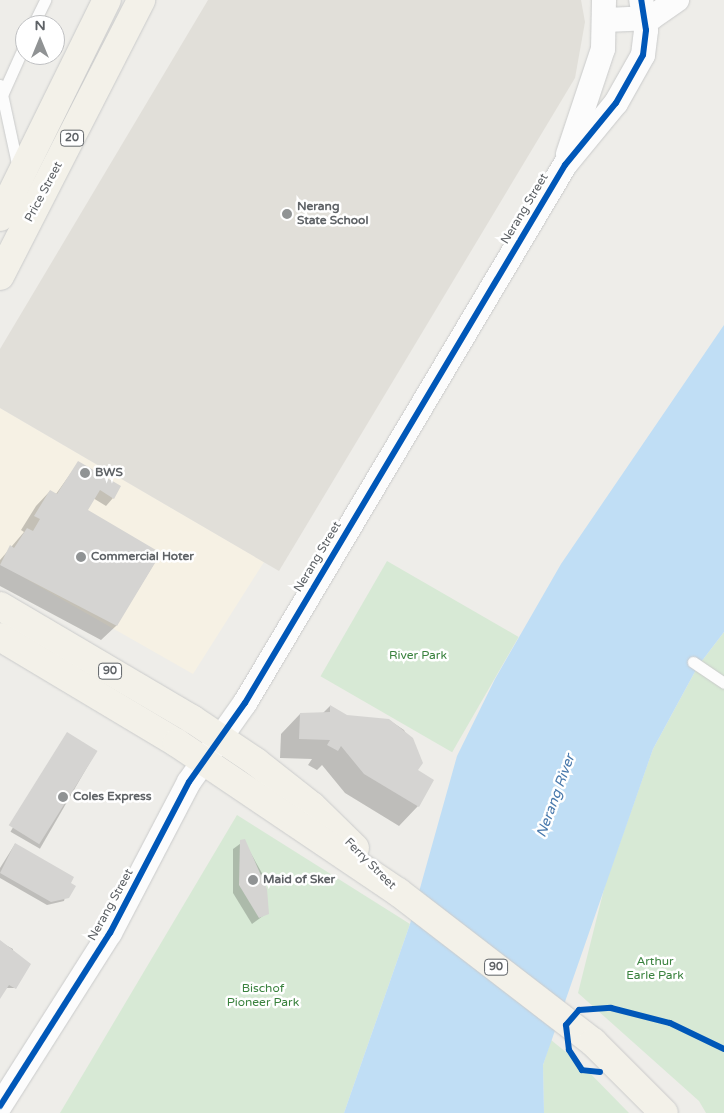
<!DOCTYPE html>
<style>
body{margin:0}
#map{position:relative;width:724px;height:1113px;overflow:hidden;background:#eeede9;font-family:"Varela Round",sans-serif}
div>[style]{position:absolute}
.commercial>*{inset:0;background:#f6f1e4}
.education>*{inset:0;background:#e1dfd9}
.green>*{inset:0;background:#d7e9d5;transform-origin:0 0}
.water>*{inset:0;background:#c0def5}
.shadow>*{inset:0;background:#0003;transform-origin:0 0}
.building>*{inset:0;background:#d5d4d2;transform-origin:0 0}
.roads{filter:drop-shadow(0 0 1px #cacbcb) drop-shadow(0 0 1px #cacbcb)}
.service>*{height:11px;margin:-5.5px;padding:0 5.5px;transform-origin:5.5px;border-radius:5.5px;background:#fcfcfc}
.minor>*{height:24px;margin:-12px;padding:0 12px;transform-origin:12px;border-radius:12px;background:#fcfcfc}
.primary>*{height:28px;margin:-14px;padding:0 14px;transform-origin:14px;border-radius:14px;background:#f3f1e9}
.cycleway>*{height:6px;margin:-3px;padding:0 3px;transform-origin:3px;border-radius:3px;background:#0057b8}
.dots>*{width:14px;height:14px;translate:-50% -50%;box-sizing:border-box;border:2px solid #fff;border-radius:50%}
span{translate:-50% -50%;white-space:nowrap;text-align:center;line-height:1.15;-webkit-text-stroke:5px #fff;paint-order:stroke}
.shield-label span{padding:1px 4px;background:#fff;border:1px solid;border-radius:4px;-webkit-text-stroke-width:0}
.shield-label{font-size:11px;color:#5e6266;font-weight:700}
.street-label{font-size:12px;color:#5e6266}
.poi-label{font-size:12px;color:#5e6266;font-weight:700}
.left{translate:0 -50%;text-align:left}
.park-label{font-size:12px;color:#3a823e}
.water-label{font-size:14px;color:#4979ac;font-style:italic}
.north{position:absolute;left:15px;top:15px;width:50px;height:50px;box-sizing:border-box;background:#fff;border:1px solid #bfc0c2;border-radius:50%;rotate:0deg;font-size:14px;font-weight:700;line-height:20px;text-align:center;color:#5e6266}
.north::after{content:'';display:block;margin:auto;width:18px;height:22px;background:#909394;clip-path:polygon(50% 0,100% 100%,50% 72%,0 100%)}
</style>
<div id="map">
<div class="commercial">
<i style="clip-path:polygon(0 408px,264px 562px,193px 674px,0 564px)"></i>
</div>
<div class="education">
<i style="clip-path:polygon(208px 0,581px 0,585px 22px,575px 78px,279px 571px,0 408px,0 349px)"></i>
</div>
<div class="green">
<i style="left:387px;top:561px;width:152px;height:133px;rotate:30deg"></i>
<i style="clip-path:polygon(724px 632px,724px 1113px,706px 1113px,699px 1101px,578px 993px,605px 885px,653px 749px,698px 666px)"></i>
<i style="clip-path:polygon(237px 815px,410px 924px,344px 1113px,60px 1113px)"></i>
<i style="clip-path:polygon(551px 1040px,582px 1065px,629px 1113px,544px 1113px,543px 1065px)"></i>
</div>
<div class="water">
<i style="clip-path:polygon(724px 325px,724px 632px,698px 666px,653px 749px,543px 1065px,544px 1113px,344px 1113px,410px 924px,457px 756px,495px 679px,561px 564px)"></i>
</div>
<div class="shadow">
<i style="clip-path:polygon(78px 463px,113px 498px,106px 506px,93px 498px,85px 511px,160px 554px,116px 626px,101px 640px,0 586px,0 560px,24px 532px,21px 530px,36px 506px,50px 491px,56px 494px)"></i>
<i style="clip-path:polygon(330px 706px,346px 716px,389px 720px,404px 730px,421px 763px,416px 770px,418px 806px,399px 826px,345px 793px,322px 765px,317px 770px,308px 765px,312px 759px,280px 758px,281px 734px,300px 714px,322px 714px)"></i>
<i style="left:67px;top:734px;width:34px;height:113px;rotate:30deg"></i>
<i style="clip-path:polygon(244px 841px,263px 875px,267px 913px,252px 924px,233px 893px,233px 849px)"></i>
<i style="clip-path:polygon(15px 844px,69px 883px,64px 901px,47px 905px,0 878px,0 868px)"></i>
<i style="clip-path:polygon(0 942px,13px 949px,15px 988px,5px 988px,0 996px)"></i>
</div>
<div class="building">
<i style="clip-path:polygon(78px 461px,121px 486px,114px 499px,100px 490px,88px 510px,161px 553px,117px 626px,0 565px,10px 545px,14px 548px,27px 528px,33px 531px,40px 519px,34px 516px,50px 490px,57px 494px)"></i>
<i style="clip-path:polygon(330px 705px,347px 715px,389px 719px,413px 738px,423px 763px,418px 770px,434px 780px,419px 807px,364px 774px,341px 746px,338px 751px,327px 745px,330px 740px,299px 739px,300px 713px,330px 712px)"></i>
<i style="left:67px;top:732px;width:36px;height:110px;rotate:32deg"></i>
<i style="clip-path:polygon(245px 839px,267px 889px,269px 914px,259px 918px,239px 885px,240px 840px)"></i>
<i style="clip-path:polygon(15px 843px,74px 877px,71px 883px,76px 886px,69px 898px,51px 902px,0 873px)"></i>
<i style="clip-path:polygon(0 940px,31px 964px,16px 989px,9px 985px,0 999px)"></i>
</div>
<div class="roads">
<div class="service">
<i style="left:33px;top:25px;width:28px;rotate:-64deg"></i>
<i style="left:0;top:85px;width:85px;rotate:77.8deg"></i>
<i style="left:3px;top:93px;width:54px;rotate:-65.8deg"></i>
<i style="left:693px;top:662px;width:37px;rotate:34deg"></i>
</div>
<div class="minor">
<i style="left:606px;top:20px;width:45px;rotate:-2.5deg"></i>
<i style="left:651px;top:18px;width:32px;rotate:-35deg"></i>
<i style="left:568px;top:154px;width:111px;rotate:-71.6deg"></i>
<i style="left:603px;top:49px;width:49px;rotate:-88.8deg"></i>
<i style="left:0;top:1106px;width:205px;rotate:-57.6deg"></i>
<i style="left:110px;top:933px;width:170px;rotate:-62.4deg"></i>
<i style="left:189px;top:782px;width:97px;rotate:-54.7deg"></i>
<i style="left:245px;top:703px;width:626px;rotate:-59.26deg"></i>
<i style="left:565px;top:165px;width:80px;rotate:-50.6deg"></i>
<i style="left:616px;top:103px;width:55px;rotate:-60.6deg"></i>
<i style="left:643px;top:55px;width:25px;rotate:-83deg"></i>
<i style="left:646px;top:30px;width:30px;rotate:-99deg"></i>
</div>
<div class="primary">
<i style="left:0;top:217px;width:242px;rotate:-63.8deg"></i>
<i style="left:0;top:276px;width:310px;rotate:-62.9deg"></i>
<i style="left:0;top:606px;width:223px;rotate:30.5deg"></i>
<i style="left:192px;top:719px;width:77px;rotate:33.9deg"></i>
<i style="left:256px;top:762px;width:71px;rotate:38.2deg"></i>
<i style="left:312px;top:806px;width:60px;rotate:44.3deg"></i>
<i style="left:0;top:637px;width:206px;rotate:30.9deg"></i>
<i style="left:177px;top:743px;width:267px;rotate:34deg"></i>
<i style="left:398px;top:892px;width:246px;rotate:37.6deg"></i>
<i style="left:593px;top:1042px;width:100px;rotate:45deg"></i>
</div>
</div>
<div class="cycleway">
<i style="left:600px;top:1072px;width:18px;rotate:-174deg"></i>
<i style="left:582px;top:1070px;width:24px;rotate:-123deg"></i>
<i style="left:569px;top:1050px;width:25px;rotate:-97deg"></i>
<i style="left:566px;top:1025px;width:20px;rotate:-49deg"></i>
<i style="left:579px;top:1010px;width:32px;rotate:-4deg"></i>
<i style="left:611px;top:1008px;width:61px;rotate:14.3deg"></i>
<i style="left:670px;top:1023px;width:60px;rotate:25.7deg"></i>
<i style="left:0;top:1106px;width:205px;rotate:-57.6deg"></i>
<i style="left:110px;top:933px;width:170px;rotate:-62.4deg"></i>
<i style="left:189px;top:782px;width:97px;rotate:-54.7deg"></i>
<i style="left:245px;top:703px;width:626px;rotate:-59.26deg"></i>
<i style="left:565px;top:165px;width:80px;rotate:-50.6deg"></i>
<i style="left:616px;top:103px;width:55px;rotate:-60.6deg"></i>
<i style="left:643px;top:55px;width:25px;rotate:-83deg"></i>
<i style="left:646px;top:30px;width:30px;rotate:-99deg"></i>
</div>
<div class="dots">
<i style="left:287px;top:214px;background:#909394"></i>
<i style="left:85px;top:473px;background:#909394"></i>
<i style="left:81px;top:557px;background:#909394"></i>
<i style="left:63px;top:797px;background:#909394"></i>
<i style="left:253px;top:880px;background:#909394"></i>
</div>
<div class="shield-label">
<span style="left:72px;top:138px">20</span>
<span style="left:110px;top:671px">90</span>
<span style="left:496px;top:967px">90</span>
</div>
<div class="street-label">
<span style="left:44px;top:192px;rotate:-62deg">Price Street</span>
<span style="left:525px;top:209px;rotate:-59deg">Nerang Street</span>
<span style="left:318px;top:557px;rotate:-59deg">Nerang Street</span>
<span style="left:370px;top:864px;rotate:45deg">Ferry Street</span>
<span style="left:111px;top:905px;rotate:-61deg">Nerang Street</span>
</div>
<div class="poi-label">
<span class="left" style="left:297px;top:214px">Nerang<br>State School</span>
<span class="left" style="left:95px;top:473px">BWS</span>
<span class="left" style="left:91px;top:557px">Commercial Hoter</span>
<span class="left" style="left:73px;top:797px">Coles Express</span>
<span class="left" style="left:263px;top:880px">Maid of Sker</span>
</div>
<div class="park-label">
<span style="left:418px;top:656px">River Park</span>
<span style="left:655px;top:969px">Arthur<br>Earle Park</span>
<span style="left:263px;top:996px">Bischof<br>Pioneer Park</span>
</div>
<div class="water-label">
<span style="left:556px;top:796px;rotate:-70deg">Nerang River</span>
</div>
<div class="north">N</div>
</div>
